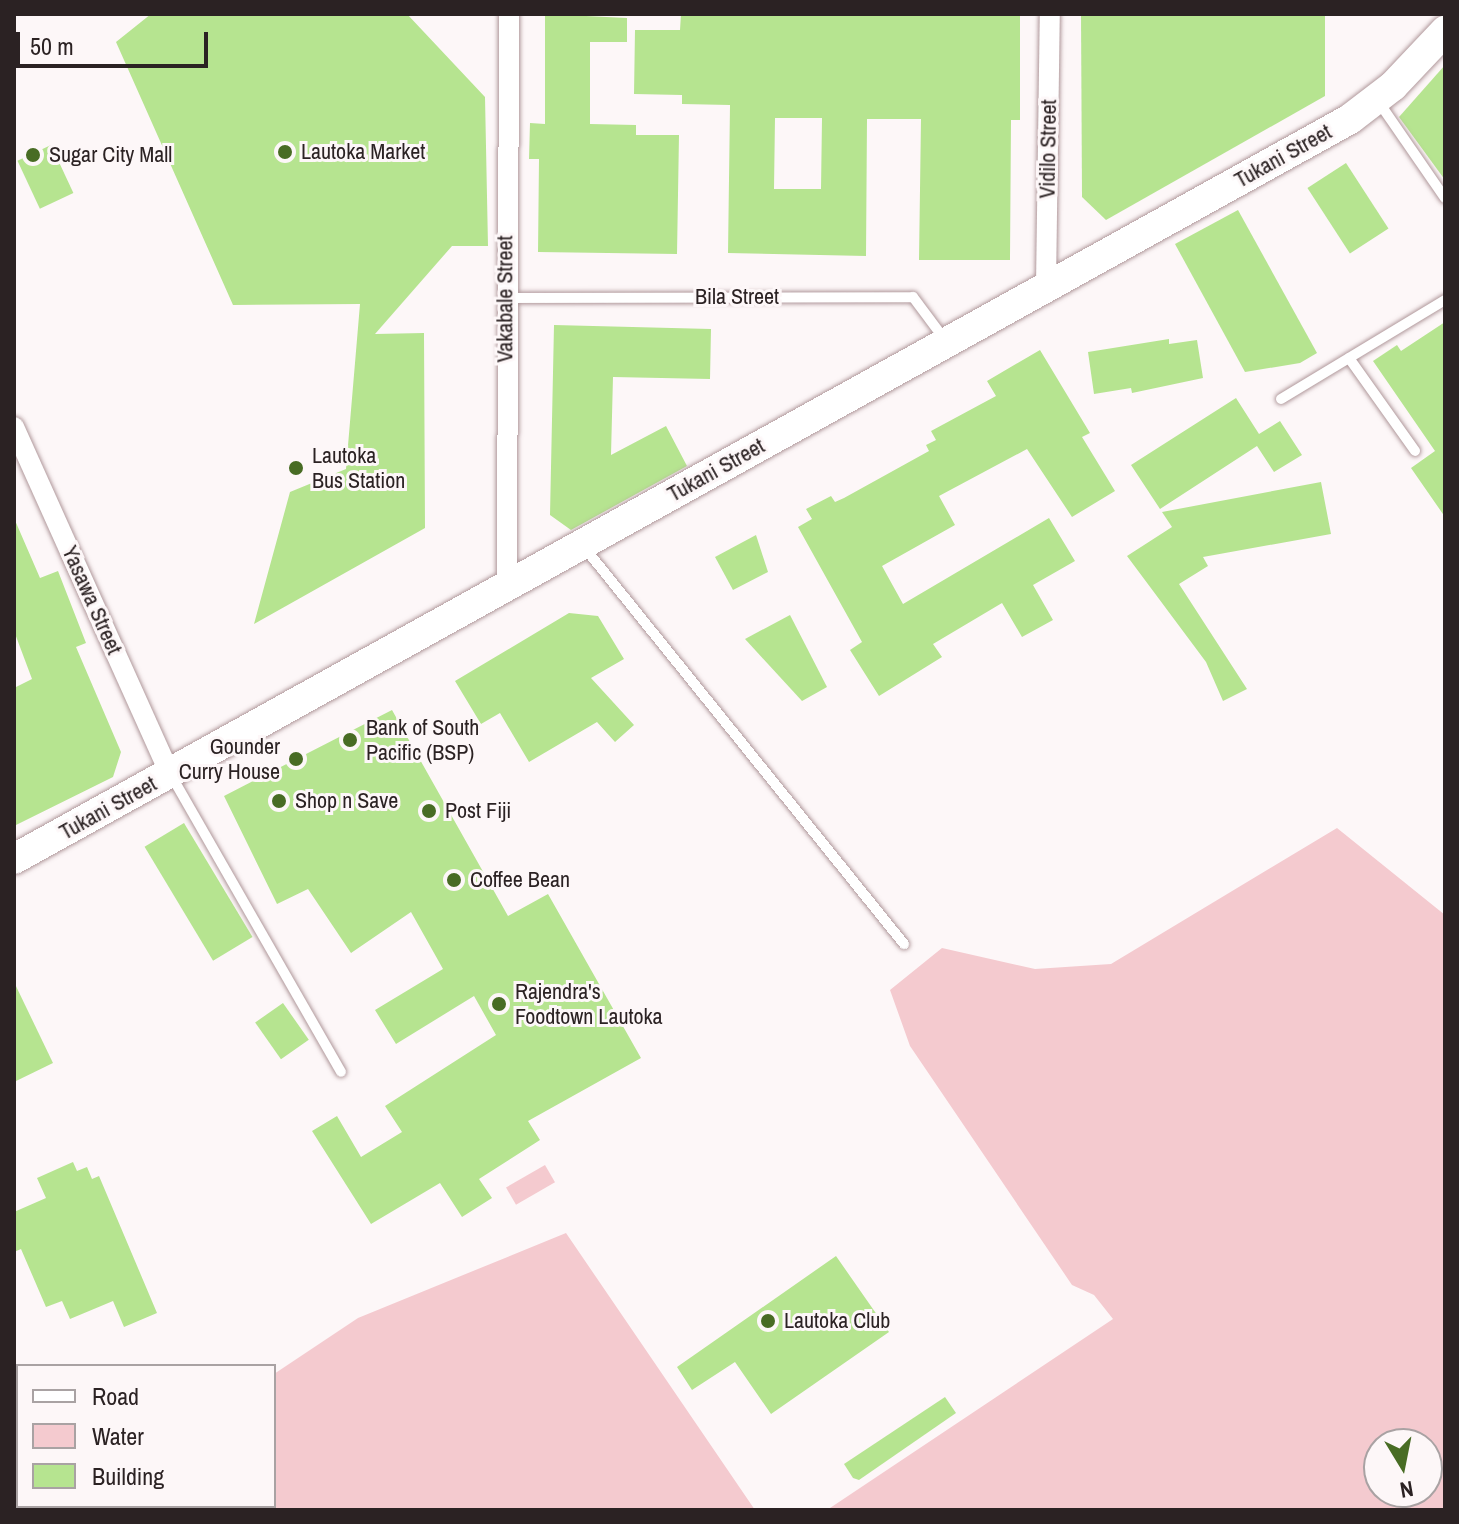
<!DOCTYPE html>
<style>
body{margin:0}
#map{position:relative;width:1459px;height:1524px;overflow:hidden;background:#fdf7f8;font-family:"Archivo Narrow",sans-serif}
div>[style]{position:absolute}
.water>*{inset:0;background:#f4cacf;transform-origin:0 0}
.building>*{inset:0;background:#b6e490;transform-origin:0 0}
.roads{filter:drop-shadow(0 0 2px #b0989b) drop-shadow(0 0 2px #b0989b)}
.lane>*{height:10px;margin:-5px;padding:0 5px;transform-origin:5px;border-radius:5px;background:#fff}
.street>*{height:20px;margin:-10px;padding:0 10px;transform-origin:10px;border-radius:10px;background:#fff}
.secondary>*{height:30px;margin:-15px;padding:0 15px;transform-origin:15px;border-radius:15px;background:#fff}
.dots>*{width:22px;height:22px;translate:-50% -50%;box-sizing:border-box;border:4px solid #fdf7f8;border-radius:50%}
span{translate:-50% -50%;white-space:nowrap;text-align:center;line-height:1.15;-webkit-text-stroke:6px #fdf7f8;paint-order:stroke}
.street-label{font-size:22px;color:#2b2223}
.poi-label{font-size:22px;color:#2b2223}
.left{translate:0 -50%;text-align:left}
.right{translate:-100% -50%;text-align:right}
.frame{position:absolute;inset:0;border:16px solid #2b2223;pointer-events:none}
.legend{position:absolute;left:16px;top:1364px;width:260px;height:144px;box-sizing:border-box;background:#fdf7f8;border:2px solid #a9a2a3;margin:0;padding:10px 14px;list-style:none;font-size:24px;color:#2b2223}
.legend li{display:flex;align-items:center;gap:16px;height:40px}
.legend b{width:40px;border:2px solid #a9a2a3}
.north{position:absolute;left:1363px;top:1428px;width:80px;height:80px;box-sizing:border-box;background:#fdf7f8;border:2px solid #a9a2a3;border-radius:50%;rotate:170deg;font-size:22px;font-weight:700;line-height:32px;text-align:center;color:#2b2223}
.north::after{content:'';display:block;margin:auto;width:28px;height:36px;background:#486c24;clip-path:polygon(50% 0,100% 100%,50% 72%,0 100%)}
.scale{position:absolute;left:16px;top:32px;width:192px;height:36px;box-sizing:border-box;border:4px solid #2b2223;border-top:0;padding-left:10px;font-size:24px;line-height:28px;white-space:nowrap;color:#2b2223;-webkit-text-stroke:6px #fdf7f8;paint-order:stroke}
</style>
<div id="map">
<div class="water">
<i style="clip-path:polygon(evenodd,1337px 828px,1445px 915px,1445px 1510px,827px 1510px,1113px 1319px,1094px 1295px,1072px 1285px,910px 1046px,890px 990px,942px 948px,1035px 969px,1111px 964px,1337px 828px,1379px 1444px,1427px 1444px,1427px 1492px,1379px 1492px,1379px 1444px)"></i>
<i style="left:545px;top:1165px;width:20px;height:45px;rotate:60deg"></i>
<i style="clip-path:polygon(566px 1233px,755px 1510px,94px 1510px,274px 1506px,274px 1374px,358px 1318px)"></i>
</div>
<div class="building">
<i style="clip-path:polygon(151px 14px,407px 14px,485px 97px,488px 246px,452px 246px,375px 334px,424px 333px,425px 528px,254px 624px,290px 492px,346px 469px,360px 304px,233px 305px,116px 42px)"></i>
<i style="clip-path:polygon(545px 14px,627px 18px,627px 42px,590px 42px,590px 124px,636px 125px,636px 135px,679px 135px,677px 254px,538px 252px,539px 159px,529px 159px,530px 123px,545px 124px)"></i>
<i style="clip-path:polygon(evenodd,681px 14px,1020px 14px,1020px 120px,1011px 120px,1010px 260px,919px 260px,921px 119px,867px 119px,866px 256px,728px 253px,730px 105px,682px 104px,682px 95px,634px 94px,635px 30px,680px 30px,681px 14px,775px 118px,822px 118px,821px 189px,774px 189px,775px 118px)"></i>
<i style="clip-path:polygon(1081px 14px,1325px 14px,1325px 96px,1106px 220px,1082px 197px)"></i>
<i style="clip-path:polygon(1445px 65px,1445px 180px,1399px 117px)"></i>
<i style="left:51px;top:145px;width:53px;height:37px;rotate:65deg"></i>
<i style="left:1346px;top:163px;width:78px;height:46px;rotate:57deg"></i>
<i style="clip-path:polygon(1238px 210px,1317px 353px,1300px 363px,1245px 372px,1175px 244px)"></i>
<i style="clip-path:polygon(1445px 322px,1445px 517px,1411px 468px,1435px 451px,1373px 361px,1397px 345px,1401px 351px)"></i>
<i style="clip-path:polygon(554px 325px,711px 329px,710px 379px,613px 377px,611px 455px,666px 426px,687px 466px,571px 530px,550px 515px)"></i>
<i style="clip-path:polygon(1169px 339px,1169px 344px,1197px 340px,1203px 378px,1132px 393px,1131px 388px,1094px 394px,1088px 352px)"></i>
<i style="clip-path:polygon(1040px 350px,1090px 433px,1082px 437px,1115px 491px,1072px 517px,1027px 449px,939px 496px,955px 525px,882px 566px,903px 604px,1049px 518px,1075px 561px,1033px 585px,1053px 620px,1022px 637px,1002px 603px,933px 644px,942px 657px,879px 696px,850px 650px,862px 642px,798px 527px,812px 519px,806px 509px,831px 496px,835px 502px,844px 498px,929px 451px,926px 445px,936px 440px,931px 431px,996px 396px,987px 381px)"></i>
<i style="clip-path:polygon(1236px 398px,1259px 434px,1280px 421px,1302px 455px,1274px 472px,1257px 446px,1160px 509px,1131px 465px)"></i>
<i style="clip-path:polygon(1321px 482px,1331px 534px,1203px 557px,1208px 566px,1179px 584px,1247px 689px,1223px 701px,1206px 662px,1127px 556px,1172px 527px,1162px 512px)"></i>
<i style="clip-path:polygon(14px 518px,40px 578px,58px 571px,86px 643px,76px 647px,121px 752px,113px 777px,14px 826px,14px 688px,32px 679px,14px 631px)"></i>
<i style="clip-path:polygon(756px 535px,768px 572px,733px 590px,715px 557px)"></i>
<i style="clip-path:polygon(569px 613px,598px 616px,624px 659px,591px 678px,634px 725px,615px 742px,597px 722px,529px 762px,500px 713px,481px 724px,455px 681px)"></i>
<i style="clip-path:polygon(790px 615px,827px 687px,802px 701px,745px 639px)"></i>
<i style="clip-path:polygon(392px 710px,508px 916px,548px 894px,641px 1058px,528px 1121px,540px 1140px,479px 1179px,492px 1198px,462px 1217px,440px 1183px,371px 1224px,312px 1131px,337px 1116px,361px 1157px,402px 1132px,385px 1106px,496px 1035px,474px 996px,396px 1044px,375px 1010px,443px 969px,411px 912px,351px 953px,308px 889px,277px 904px,224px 796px)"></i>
<i style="left:184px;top:823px;width:133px;height:46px;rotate:59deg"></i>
<i style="clip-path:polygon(14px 982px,53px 1063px,14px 1082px)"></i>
<i style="left:283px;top:1003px;width:45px;height:34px;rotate:55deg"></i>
<i style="clip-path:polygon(73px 1162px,77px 1171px,87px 1167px,92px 1179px,99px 1176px,157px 1313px,124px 1327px,113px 1301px,70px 1319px,62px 1301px,46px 1307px,21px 1249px,14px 1252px,14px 1212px,46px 1198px,37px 1178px)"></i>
<i style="clip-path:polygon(836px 1256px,889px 1332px,771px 1414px,735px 1362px,692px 1390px,677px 1367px)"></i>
<i style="clip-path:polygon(945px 1397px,956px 1413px,859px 1480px,853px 1478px,844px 1464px)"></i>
</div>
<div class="roads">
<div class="lane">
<i style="left:1378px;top:101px;width:118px;rotate:55.4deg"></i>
<i style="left:506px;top:298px;width:407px;rotate:-0.1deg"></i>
<i style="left:913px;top:297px;width:54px;rotate:53.3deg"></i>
<i style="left:1349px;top:358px;width:114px;rotate:54.6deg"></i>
<i style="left:1281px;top:399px;width:192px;rotate:-31.1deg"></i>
<i style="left:584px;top:547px;width:510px;rotate:51.13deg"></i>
<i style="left:171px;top:775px;width:342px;rotate:60.2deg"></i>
</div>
<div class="street">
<i style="left:1046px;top:285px;width:271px;rotate:-89.2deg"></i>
<i style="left:14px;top:427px;width:380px;rotate:65.8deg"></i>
<i style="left:507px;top:585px;width:571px;rotate:-89.8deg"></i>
</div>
<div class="secondary">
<i style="left:14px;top:859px;width:1527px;rotate:-28.98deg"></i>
<i style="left:1350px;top:119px;width:54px;rotate:-37.5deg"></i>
<i style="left:1393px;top:86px;width:76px;rotate:-46.6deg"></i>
</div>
</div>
<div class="dots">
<i style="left:285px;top:152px;background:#486c24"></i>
<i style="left:33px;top:155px;background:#486c24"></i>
<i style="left:296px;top:468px;background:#486c24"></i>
<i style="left:350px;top:740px;background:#486c24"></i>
<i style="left:296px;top:759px;background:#486c24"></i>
<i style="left:279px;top:801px;background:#486c24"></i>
<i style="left:429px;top:811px;background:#486c24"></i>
<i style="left:454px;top:880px;background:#486c24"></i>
<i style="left:499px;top:1004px;background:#486c24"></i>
<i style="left:768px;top:1321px;background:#486c24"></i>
</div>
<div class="street-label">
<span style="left:1048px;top:149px;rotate:-89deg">Vidilo Street</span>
<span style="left:1283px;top:156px;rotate:-29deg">Tukani Street</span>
<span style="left:737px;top:297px">Bila Street</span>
<span style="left:505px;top:299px;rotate:-90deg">Vakabale Street</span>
<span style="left:716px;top:470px;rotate:-29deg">Tukani Street</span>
<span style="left:92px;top:600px;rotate:66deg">Yasawa Street</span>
<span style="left:108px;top:808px;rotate:-29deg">Tukani Street</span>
</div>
<div class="poi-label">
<span class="left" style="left:301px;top:152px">Lautoka Market</span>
<span class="left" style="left:49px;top:155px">Sugar City Mall</span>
<span class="left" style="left:312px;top:468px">Lautoka<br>Bus Station</span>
<span class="left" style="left:366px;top:740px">Bank of South<br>Pacific (BSP)</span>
<span class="right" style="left:280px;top:759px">Gounder<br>Curry House</span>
<span class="left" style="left:295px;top:801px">Shop n Save</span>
<span class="left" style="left:445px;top:811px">Post Fiji</span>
<span class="left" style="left:470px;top:880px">Coffee Bean</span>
<span class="left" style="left:515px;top:1004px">Rajendra's<br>Foodtown Lautoka</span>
<span class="left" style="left:784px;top:1321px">Lautoka Club</span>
</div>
<div class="frame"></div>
<ul class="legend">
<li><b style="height:10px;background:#fff"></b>Road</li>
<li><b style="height:22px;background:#f4cacf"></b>Water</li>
<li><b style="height:22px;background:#b6e490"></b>Building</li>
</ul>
<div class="north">N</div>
<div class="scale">50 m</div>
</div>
